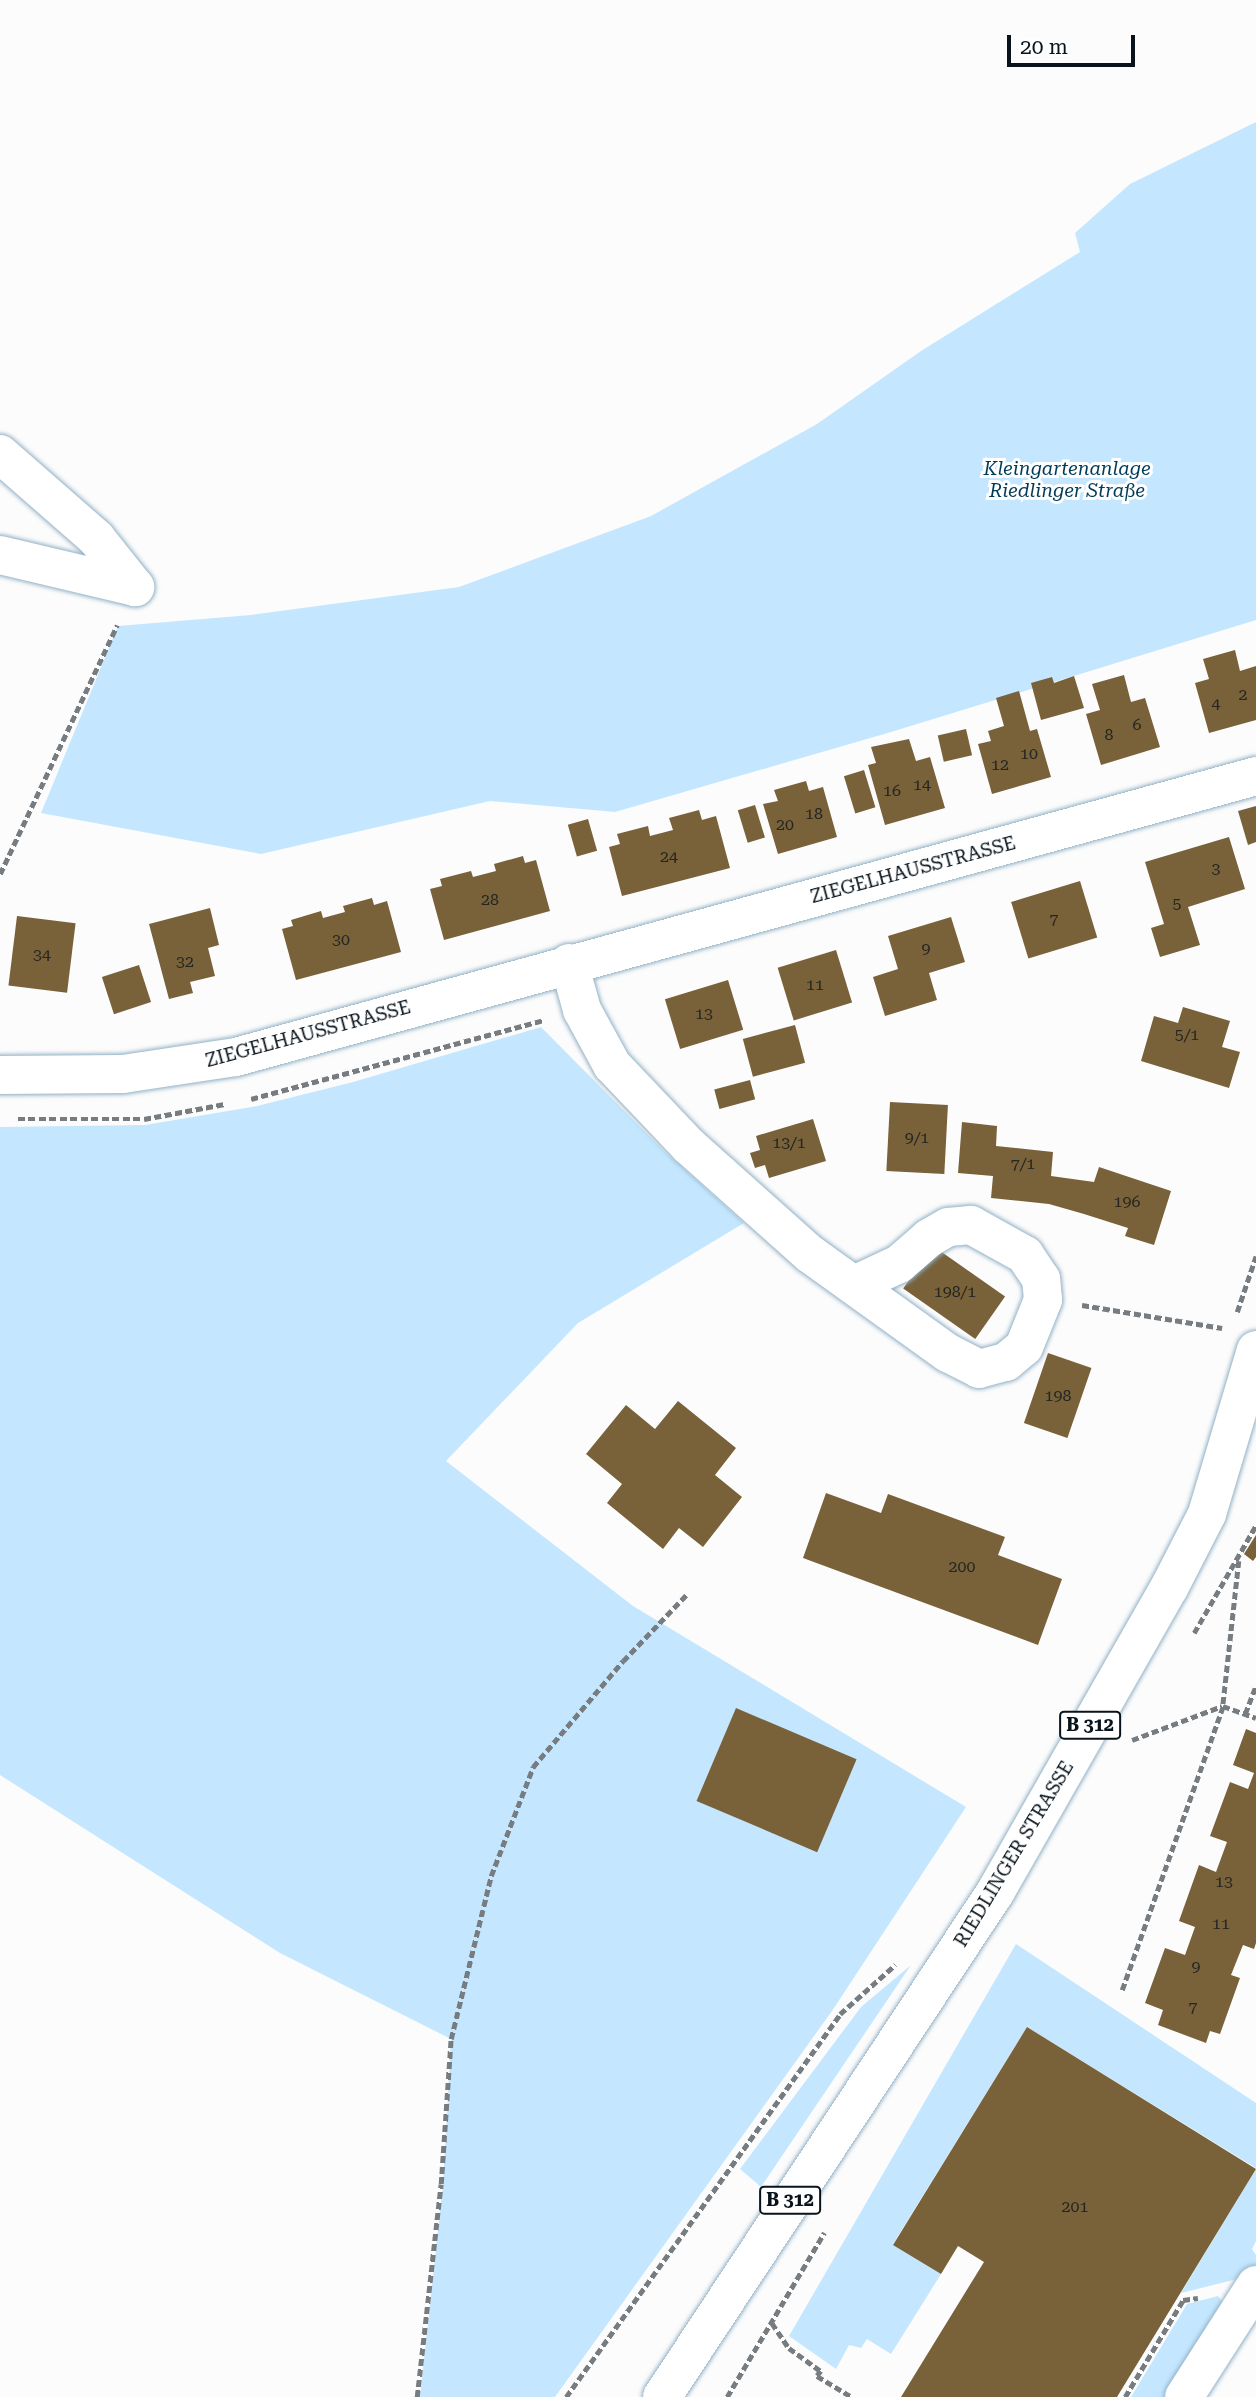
<!DOCTYPE html>
<meta charset="utf-8">
<style>
body{margin:0}
#map{position:relative;width:1256px;height:2397px;overflow:hidden;background:#fcfcfc;font-family:"Roboto Serif",serif}
div>[style]{position:absolute}
.green>*{inset:0;background:#c4e7ff}
.building>*{inset:0;background:#796139;transform-origin:0 0}
.path>*{height:4.5px;margin-top:-2.25px;transform-origin:0;background:repeating-linear-gradient(90deg,#767c80 0 7px,transparent 0 10.5px)}
.roads{filter:drop-shadow(0 0 2px #92b1c6) drop-shadow(0 0 2px #92b1c6)}
.minor>*{height:38px;margin:-19px;padding:0 19px;transform-origin:19px;border-radius:19px;background:#fff}
.major>*{height:38px;margin:-19px;padding:0 19px;transform-origin:19px;border-radius:19px;background:#fff}
span{translate:-50% -50%;white-space:nowrap;text-align:center;line-height:1.15;-webkit-text-stroke:6px #fff;paint-order:stroke}
.number-label{font-size:16px;color:#242622}
.number-label span{-webkit-text-stroke-width:0}
.shield-label span{padding:2px 5px;background:#fff;border:2px solid;border-radius:5px;-webkit-text-stroke-width:0}
.shield-label{font-size:18px;color:#08131b;font-weight:700}
.park-label{font-size:19px;color:#003b59;font-style:italic}
.street-label{font-size:19px;color:#08131b}
.scale{position:absolute;left:1007px;top:35px;width:128px;height:32px;box-sizing:border-box;border:4px solid #08131b;border-top:0;padding-left:9px;font-size:21px;line-height:24px;white-space:nowrap;color:#08131b;-webkit-text-stroke:5px #fff;paint-order:stroke}
</style>
<div id="map">
<div class="green">
<i style="clip-path:polygon(1256px 122px,1256px 620px,891px 732px,615px 812px,490px 801px,261px 854px,41px 813px,118px 626px,251px 615px,459px 587px,651px 516px,817px 424px,921px 351px,1080px 252px,1075px 233px,1130px 184px)"></i>
<i style="clip-path:polygon(541px 1027px,666px 1153px,744px 1223px,578px 1323px,446px 1461px,633px 1606px,966px 1807px,832px 2011px,555px 2397px,420px 2397px,443px 2184px,451px 2039px,280px 1953px,0 1775px,0 1127px,145px 1125px,257px 1106px,353px 1082px)"></i>
<i style="clip-path:polygon(1016px 1944px,1256px 2103px,1256px 2168px,1027px 2027px,893px 2244px,941px 2274px,891px 2354px,867px 2339px,861px 2348px,849px 2345px,836px 2369px,789px 2336px)"></i>
<i style="clip-path:polygon(911px 1965px,761px 2187px,740px 2169px,861px 2007px)"></i>
<i style="clip-path:polygon(1256px 2169px,1256px 2241px,1252px 2249px,1256px 2255px,1256px 2264px,1249px 2276px,1181px 2293px)"></i>
<i style="clip-path:polygon(1218px 2296px,1225px 2305px,1167px 2397px,1131px 2397px,1187px 2304px)"></i>
</div>
<div class="building">
<i style="clip-path:polygon(1235px 650px,1240px 671px,1256px 666px,1256px 720px,1209px 733px,1195px 683px,1209px 679px,1203px 659px)"></i>
<i style="clip-path:polygon(1124px 675px,1131px 702px,1145px 698px,1160px 747px,1101px 765px,1086px 714px,1100px 710px,1092px 684px)"></i>
<i style="clip-path:polygon(1074px 676px,1084px 708px,1041px 720px,1031px 683px,1052px 677px,1054px 683px)"></i>
<i style="clip-path:polygon(1019px 691px,1030px 731px,1037px 729px,1051px 777px,992px 794px,978px 744px,991px 741px,988px 731px,1004px 726px,996px 698px)"></i>
<i style="left:966px;top:729px;width:27px;height:29px;rotate:77deg"></i>
<i style="clip-path:polygon(909px 739px,916px 761px,930px 757px,945px 808px,885px 825px,868px 765px,876px 763px,871px 747px)"></i>
<i style="left:864px;top:770px;width:39px;height:21px;rotate:73deg"></i>
<i style="clip-path:polygon(806px 781px,809px 791px,823px 787px,837px 837px,778px 854px,763px 804px,778px 801px,774px 790px)"></i>
<i style="left:755px;top:805px;width:34px;height:18px;rotate:73deg"></i>
<i style="clip-path:polygon(1256px 806px,1256px 842px,1248px 845px,1238px 811px)"></i>
<i style="clip-path:polygon(699px 810px,702px 820px,716px 816px,730px 868px,622px 896px,609px 847px,620px 844px,617px 834px,648px 826px,650px 836px,673px 830px,669px 818px)"></i>
<i style="left:588px;top:819px;width:33px;height:21px;rotate:74deg"></i>
<i style="clip-path:polygon(1229px 837px,1245px 889px,1188px 907px,1200px 945px,1160px 957px,1151px 928px,1164px 924px,1145px 862px)"></i>
<i style="clip-path:polygon(523px 856px,525px 863px,536px 860px,550px 911px,444px 940px,430px 889px,442px 886px,440px 879px,471px 871px,473px 877px,496px 871px,494px 864px)"></i>
<i style="left:1080px;top:881px;width:59px;height:72px;rotate:73deg"></i>
<i style="clip-path:polygon(372px 898px,374px 905px,387px 901px,401px 952px,296px 980px,282px 929px,293px 926px,291px 920px,321px 911px,323px 918px,345px 912px,343px 906px)"></i>
<i style="clip-path:polygon(210px 908px,219px 945px,208px 948px,215px 976px,190px 982px,193px 993px,169px 999px,149px 924px)"></i>
<i style="left:17px;top:916px;width:59px;height:70px;rotate:7deg"></i>
<i style="clip-path:polygon(951px 917px,965px 962px,929px 973px,937px 1000px,885px 1016px,873px 977px,898px 969px,888px 936px)"></i>
<i style="left:836px;top:950px;width:55px;height:61px;rotate:73deg"></i>
<i style="left:139px;top:965px;width:39px;height:39px;rotate:72deg"></i>
<i style="left:728px;top:980px;width:52px;height:66px;rotate:73deg"></i>
<i style="clip-path:polygon(1183px 1007px,1230px 1021px,1222px 1047px,1240px 1052px,1229px 1088px,1141px 1061px,1154px 1016px,1178px 1023px)"></i>
<i style="left:795px;top:1025px;width:39px;height:54px;rotate:75deg"></i>
<i style="left:750px;top:1080px;width:20px;height:37px;rotate:75deg"></i>
<i style="left:890px;top:1102px;width:58px;height:69px;rotate:3deg"></i>
<i style="clip-path:polygon(813px 1119px,826px 1161px,769px 1178px,765px 1165px,755px 1168px,750px 1153px,760px 1150px,756px 1136px)"></i>
<i style="clip-path:polygon(962px 1122px,997px 1126px,996px 1146px,1053px 1152px,1051px 1176px,1094px 1182px,1099px 1167px,1171px 1191px,1154px 1245px,1125px 1236px,1128px 1228px,1084px 1214px,1049px 1204px,991px 1198px,993px 1176px,958px 1173px)"></i>
<i style="left:933px;top:1246px;width:88px;height:52px;rotate:35deg"></i>
<i style="left:1048px;top:1353px;width:46px;height:74px;rotate:19deg"></i>
<i style="clip-path:polygon(678px 1401px,736px 1448px,715px 1475px,742px 1497px,703px 1547px,679px 1528px,663px 1549px,607px 1503px,622px 1484px,586px 1454px,626px 1405px,655px 1429px)"></i>
<i style="clip-path:polygon(826px 1493px,881px 1513px,888px 1494px,1005px 1537px,998px 1555px,1062px 1579px,1038px 1645px,803px 1558px)"></i>
<i style="clip-path:polygon(1256px 1535px,1256px 1557px,1253px 1561px,1244px 1554px)"></i>
<i style="left:736px;top:1708px;width:131px;height:101px;rotate:23deg"></i>
<i style="clip-path:polygon(1246px 1729px,1256px 1733px,1256px 1943px,1254px 1949px,1243px 1945px,1231px 1975px,1240px 1978px,1220px 2034px,1210px 2031px,1206px 2043px,1158px 2025px,1163px 2010px,1145px 2003px,1165px 1948px,1185px 1955px,1195px 1927px,1179px 1921px,1199px 1865px,1216px 1872px,1227px 1842px,1210px 1836px,1230px 1782px,1248px 1789px,1254px 1773px,1233px 1765px)"></i>
<i style="clip-path:polygon(1027px 2027px,1256px 2169px,1117px 2397px,901px 2397px,984px 2262px,958px 2246px,941px 2274px,893px 2245px)"></i>
</div>
<div class="path">
<i style="left:0;top:874px;width:275px;rotate:-64.8deg"></i>
<i style="left:251px;top:1099px;width:302px;rotate:-15.1deg"></i>
<i style="left:18px;top:1119px;width:126px"></i>
<i style="left:144px;top:1119px;width:82px;rotate:-10.5deg"></i>
<i style="left:1082px;top:1305px;width:142px;rotate:9.3deg"></i>
<i style="left:1237px;top:1312px;width:59px;rotate:-71.3deg"></i>
<i style="left:1239px;top:1561px;width:146px;rotate:96.3deg"></i>
<i style="left:1223px;top:1706px;width:35px;rotate:20deg"></i>
<i style="left:1194px;top:1633px;width:125px;rotate:-60.1deg"></i>
<i style="left:1245px;top:1714px;width:31px;rotate:-69deg"></i>
<i style="left:1132px;top:1740px;width:96px;rotate:-20.7deg"></i>
<i style="left:1122px;top:1990px;width:301px;rotate:-70.4deg"></i>
<i style="left:772px;top:2323px;width:30px;rotate:56deg"></i>
<i style="left:789px;top:2348px;width:39px;rotate:36deg"></i>
<i style="left:821px;top:2371px;width:6px;rotate:129deg"></i>
<i style="left:817px;top:2376px;width:41px;rotate:31deg"></i>
<i style="left:417px;top:2397px;width:214px;rotate:-83.6deg"></i>
<i style="left:441px;top:2184px;width:145px;rotate:-86.1deg"></i>
<i style="left:451px;top:2039px;width:168px;rotate:-76.2deg"></i>
<i style="left:491px;top:1876px;width:117px;rotate:-68.9deg"></i>
<i style="left:533px;top:1767px;width:139px;rotate:-49.7deg"></i>
<i style="left:623px;top:1661px;width:93px;rotate:-46.3deg"></i>
<i style="left:566px;top:2397px;width:471px;rotate:-54.4deg"></i>
<i style="left:840px;top:2014px;width:74px;rotate:-41.7deg"></i>
<i style="left:727px;top:2397px;width:191px;rotate:-59.4deg"></i>
<i style="left:1125px;top:2397px;width:113px;rotate:-59.1deg"></i>
<i style="left:1183px;top:2300px;width:15px;rotate:-8deg"></i>
</div>
<div class="roads">
<div class="minor">
<i style="left:0;top:454px;width:128px;rotate:41.2deg"></i>
<i style="left:96px;top:538px;width:63px;rotate:51.5deg"></i>
<i style="left:0;top:555px;width:139px;rotate:13.3deg"></i>
<i style="left:569px;top:963px;width:49px;rotate:74.5deg"></i>
<i style="left:582px;top:1010px;width:63px;rotate:61.4deg"></i>
<i style="left:612px;top:1065px;width:112px;rotate:46.5deg"></i>
<i style="left:689px;top:1146px;width:162px;rotate:41.8deg"></i>
<i style="left:810px;top:1254px;width:170px;rotate:35.7deg"></i>
<i style="left:948px;top:1353px;width:35px;rotate:27deg"></i>
<i style="left:979px;top:1369px;width:28px;rotate:-15deg"></i>
<i style="left:1006px;top:1362px;width:23px;rotate:-40deg"></i>
<i style="left:1024px;top:1347px;width:51px;rotate:-68deg"></i>
<i style="left:1043px;top:1300px;width:21px;rotate:-95deg"></i>
<i style="left:1041px;top:1279px;width:29px;rotate:-124deg"></i>
<i style="left:1025px;top:1255px;width:62px;rotate:-150.9deg"></i>
<i style="left:971px;top:1225px;width:23px;rotate:175deg"></i>
<i style="left:948px;top:1227px;width:22px;rotate:150deg"></i>
<i style="left:929px;top:1238px;width:40px;rotate:139deg"></i>
<i style="left:899px;top:1264px;width:50px;rotate:155deg"></i>
<i style="left:0;top:1075px;width:123px;rotate:-0.5deg"></i>
<i style="left:123px;top:1074px;width:114px;rotate:-8.6deg"></i>
<i style="left:236px;top:1057px;width:1058px;rotate:-15.4deg"></i>
<i style="left:1184px;top:2397px;width:133px;rotate:-57.3deg"></i>
</div>
<div class="major">
<i style="left:662px;top:2397px;width:606px;rotate:-56.57deg"></i>
<i style="left:996px;top:1891px;width:349px;rotate:-60.3deg"></i>
<i style="left:1169px;top:1588px;width:83px;rotate:-62.8deg"></i>
<i style="left:1207px;top:1514px;width:171px;rotate:-73.4deg"></i>
</div>
</div>
<div class="number-label">
<span style="left:1243px;top:695px">2</span>
<span style="left:1216px;top:704px">4</span>
<span style="left:1137px;top:725px">6</span>
<span style="left:1109px;top:735px">8</span>
<span style="left:1029px;top:754px">10</span>
<span style="left:1000px;top:765px">12</span>
<span style="left:922px;top:785px">14</span>
<span style="left:892px;top:791px">16</span>
<span style="left:814px;top:814px">18</span>
<span style="left:785px;top:825px">20</span>
<span style="left:669px;top:857px">24</span>
<span style="left:1216px;top:869px">3</span>
<span style="left:490px;top:900px">28</span>
<span style="left:1177px;top:904px">5</span>
<span style="left:1054px;top:919px">7</span>
<span style="left:341px;top:940px">30</span>
<span style="left:926px;top:949px">9</span>
<span style="left:42px;top:955px">34</span>
<span style="left:185px;top:962px">32</span>
<span style="left:815px;top:985px">11</span>
<span style="left:704px;top:1014px">13</span>
<span style="left:1187px;top:1035px">5/1</span>
<span style="left:917px;top:1138px">9/1</span>
<span style="left:789px;top:1143px">13/1</span>
<span style="left:1023px;top:1164px">7/1</span>
<span style="left:1127px;top:1202px">196</span>
<span style="left:955px;top:1292px">198/1</span>
<span style="left:1058px;top:1396px">198</span>
<span style="left:962px;top:1567px">200</span>
<span style="left:1224px;top:1882px">13</span>
<span style="left:1221px;top:1924px">11</span>
<span style="left:1196px;top:1967px">9</span>
<span style="left:1193px;top:2007px">7</span>
<span style="left:1075px;top:2207px">201</span>
</div>
<div class="shield-label">
<span style="left:1090px;top:1725px">B 312</span>
<span style="left:790px;top:2200px">B 312</span>
</div>
<div class="park-label">
<span style="left:1067px;top:480px">Kleingartenanlage<br>Riedlinger Straße</span>
</div>
<div class="street-label">
<span style="left:913px;top:870px;rotate:-15deg">ZIEGELHAUSSTRASSE</span>
<span style="left:308px;top:1034px;rotate:-15deg">ZIEGELHAUSSTRASSE</span>
<span style="left:1014px;top:1854px;rotate:-59deg">RIEDLINGER STRASSE</span>
</div>
<div class="scale">20 m</div>
</div>
